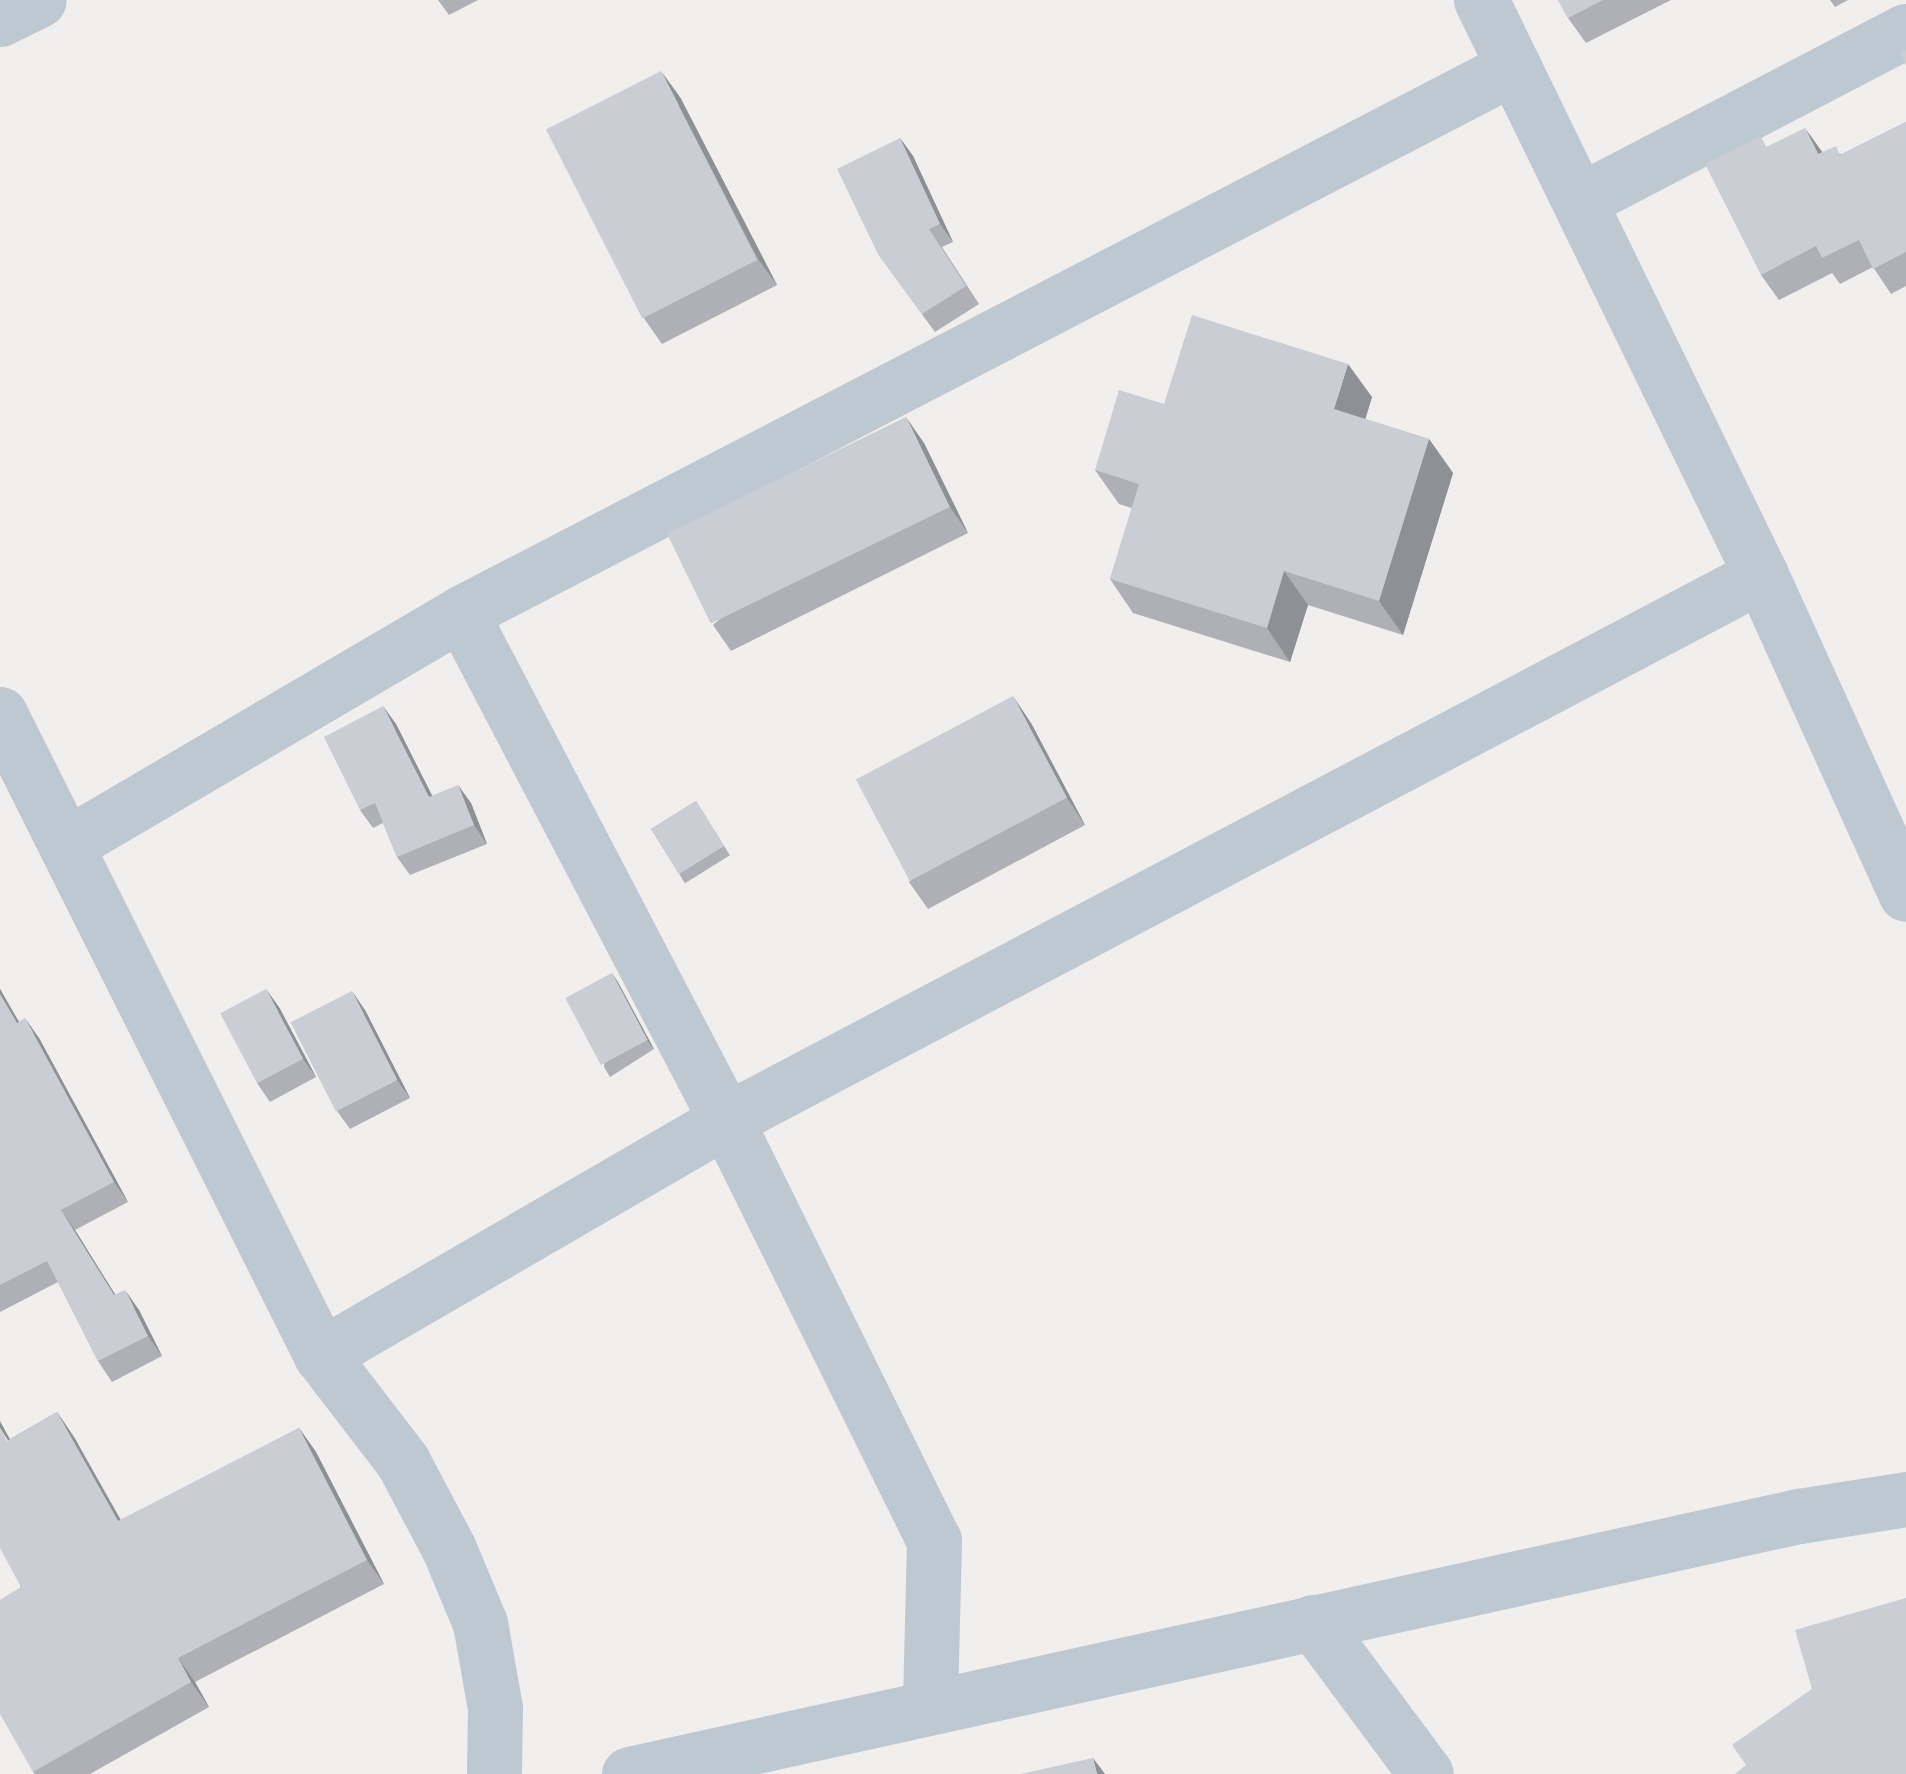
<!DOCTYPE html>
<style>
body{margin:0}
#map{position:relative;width:1906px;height:1774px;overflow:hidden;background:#f1eeee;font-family:"Golos Text",sans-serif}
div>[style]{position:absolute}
.minor>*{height:55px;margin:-27.5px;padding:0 27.5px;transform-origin:27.5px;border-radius:27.5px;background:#bdc8d1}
.wall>*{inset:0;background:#aeb0b5;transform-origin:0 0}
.shaded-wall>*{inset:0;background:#8d9094}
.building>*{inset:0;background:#cacdd3;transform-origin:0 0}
span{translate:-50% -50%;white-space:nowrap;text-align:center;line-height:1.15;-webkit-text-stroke:10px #fff;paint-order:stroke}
</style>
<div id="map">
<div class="minor">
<i style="left:1481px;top:0;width:640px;rotate:64.04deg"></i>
<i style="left:1761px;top:575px;width:350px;rotate:65.6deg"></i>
<i style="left:0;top:19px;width:43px;rotate:-26deg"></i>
<i style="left:1581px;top:200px;width:366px;rotate:-27.5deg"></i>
<i style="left:461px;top:613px;width:572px;rotate:62.4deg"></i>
<i style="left:726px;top:1120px;width:469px;rotate:63.7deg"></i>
<i style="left:934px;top:1540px;width:166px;rotate:91.4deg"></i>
<i style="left:0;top:714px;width:717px;rotate:63.4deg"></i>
<i style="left:321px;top:1355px;width:135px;rotate:52.5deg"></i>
<i style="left:403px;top:1462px;width:98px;rotate:62.1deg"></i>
<i style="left:449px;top:1549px;width:80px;rotate:67.3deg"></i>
<i style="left:480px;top:1623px;width:86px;rotate:80deg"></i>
<i style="left:495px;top:1708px;width:66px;rotate:90.9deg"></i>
<i style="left:66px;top:845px;width:458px;rotate:-30.4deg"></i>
<i style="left:461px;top:613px;width:1186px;rotate:-27.41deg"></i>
<i style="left:321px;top:1355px;width:468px;rotate:-30.1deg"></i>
<i style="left:726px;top:1120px;width:1170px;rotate:-27.77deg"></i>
<i style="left:1313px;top:1622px;width:189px;rotate:53.4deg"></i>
<i style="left:629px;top:1774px;width:1198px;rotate:-12.44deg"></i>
<i style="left:1799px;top:1516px;width:108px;rotate:-9deg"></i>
</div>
<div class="wall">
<i style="clip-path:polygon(438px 0,478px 0,449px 15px)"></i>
<i style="clip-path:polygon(1558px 0,1671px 0,1586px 43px,1568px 18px)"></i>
<i style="clip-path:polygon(1830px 0,1848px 0,1835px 7px)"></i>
<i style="clip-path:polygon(680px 97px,777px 285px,662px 344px,643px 317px)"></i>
<i style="clip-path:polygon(1906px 122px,1906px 286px,1891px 294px,1873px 267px,1840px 284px,1832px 273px,1779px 300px,1761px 275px,1768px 146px,1842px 154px)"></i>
<i style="clip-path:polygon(900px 138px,913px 156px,953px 242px,942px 247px,979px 304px,935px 332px,878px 254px)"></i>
<i style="clip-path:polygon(1372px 397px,1365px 419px,1429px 439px,1453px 473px,1403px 635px,1308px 605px,1290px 662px,1133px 613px,1110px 579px,1132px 508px,1119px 504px,1095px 470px,1164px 404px)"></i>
<i style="clip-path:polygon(924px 443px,968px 533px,731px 651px,713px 625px)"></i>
<i style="clip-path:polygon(1031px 723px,1085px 825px,928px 909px,909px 882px)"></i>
<i style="clip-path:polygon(396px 724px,432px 796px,471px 803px,487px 844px,410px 875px,397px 857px,383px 823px,373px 828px,360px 810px)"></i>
<i style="left:696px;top:801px;width:64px;height:53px;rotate:58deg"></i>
<i style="clip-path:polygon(612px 973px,654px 1049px,610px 1077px,604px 1067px)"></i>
<i style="clip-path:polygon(0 989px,19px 1022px,39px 1038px,128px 1202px,75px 1230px,115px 1295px,139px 1310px,162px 1356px,112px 1382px,98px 1361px,58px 1282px,0 1312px)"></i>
<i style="clip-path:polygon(279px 1007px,316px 1077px,270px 1102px,257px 1083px)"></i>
<i style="clip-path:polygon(365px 1010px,410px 1098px,350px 1129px,337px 1111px)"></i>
<i style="clip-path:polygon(57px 1412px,74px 1437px,121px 1520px,299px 1428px,316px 1452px,384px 1584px,195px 1682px,209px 1707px,90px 1774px,35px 1774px,33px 1772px,10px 1439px)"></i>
</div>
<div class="shaded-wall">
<i style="clip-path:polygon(661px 71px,680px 97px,777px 285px,758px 259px)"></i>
<i style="clip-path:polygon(1805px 128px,1823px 153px,1818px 154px)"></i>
<i style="clip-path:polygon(900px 138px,913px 156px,953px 242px,940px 224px)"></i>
<i style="clip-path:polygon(1348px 364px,1372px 397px,1358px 443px,1334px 409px)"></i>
<i style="clip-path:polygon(906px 417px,924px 443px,968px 533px,950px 507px)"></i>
<i style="clip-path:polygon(1429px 439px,1453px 473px,1403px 635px,1379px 601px)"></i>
<i style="clip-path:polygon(1284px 571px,1308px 605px,1290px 662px,1267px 628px)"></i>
<i style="clip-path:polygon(1013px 696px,1031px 723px,1085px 825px,1067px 798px)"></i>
<i style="clip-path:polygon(383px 706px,396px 724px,442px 815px,429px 797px)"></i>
<i style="clip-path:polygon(458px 785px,471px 803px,487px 844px,474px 825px)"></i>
<i style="clip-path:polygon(612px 973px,618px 982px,654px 1049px,647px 1040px)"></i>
<i style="clip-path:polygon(0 989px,31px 1043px,17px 1023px,0 994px)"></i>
<i style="clip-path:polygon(266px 989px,279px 1007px,316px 1077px,303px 1059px)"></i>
<i style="clip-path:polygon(352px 991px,365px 1010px,410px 1098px,397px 1080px)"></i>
<i style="clip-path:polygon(25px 1018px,39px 1038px,128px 1202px,114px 1182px)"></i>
<i style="clip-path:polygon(61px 1210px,75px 1230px,128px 1315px,114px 1295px)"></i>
<i style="clip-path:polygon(125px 1290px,139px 1310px,162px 1356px,148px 1336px)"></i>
<i style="clip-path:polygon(57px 1412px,74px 1437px,135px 1546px,118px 1521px)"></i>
<i style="clip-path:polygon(0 1421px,24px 1465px,0 1428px)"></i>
<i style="clip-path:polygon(299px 1428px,316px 1452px,384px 1584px,367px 1560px)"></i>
<i style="clip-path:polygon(178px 1658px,195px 1682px,209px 1707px,191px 1682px)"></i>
<i style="clip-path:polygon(1093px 1758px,1105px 1774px,1097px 1774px)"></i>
</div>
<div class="building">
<i style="clip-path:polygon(1558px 0,1603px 0,1568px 18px)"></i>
<i style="clip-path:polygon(1906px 50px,1906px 65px,1900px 53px)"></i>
<i style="left:661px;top:71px;width:212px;height:129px;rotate:63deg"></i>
<i style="clip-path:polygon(1906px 122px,1906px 252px,1873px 269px,1859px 240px,1822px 258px,1816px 246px,1761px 275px,1705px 164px,1761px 136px,1766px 147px,1805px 128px,1818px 154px,1836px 146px,1840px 155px)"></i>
<i style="clip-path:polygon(900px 138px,940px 224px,929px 229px,966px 286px,922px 314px,878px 254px,837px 169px)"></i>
<i style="clip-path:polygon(1192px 315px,1348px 364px,1334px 409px,1429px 439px,1379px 601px,1284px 571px,1267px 628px,1110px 579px,1139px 484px,1095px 470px,1119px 390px,1164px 404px)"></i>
<i style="left:906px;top:417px;width:100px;height:266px;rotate:64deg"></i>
<i style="left:1013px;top:696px;width:115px;height:178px;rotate:62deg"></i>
<i style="clip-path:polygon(383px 706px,429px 797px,458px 785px,474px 825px,397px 857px,375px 803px,360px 810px,324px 737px)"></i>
<i style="left:696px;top:801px;width:53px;height:53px;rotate:58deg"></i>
<i style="left:612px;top:973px;width:76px;height:53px;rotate:62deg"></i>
<i style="left:266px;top:989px;width:79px;height:52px;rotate:62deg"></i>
<i style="left:352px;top:991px;width:100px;height:69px;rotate:63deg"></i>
<i style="clip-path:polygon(0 994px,17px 1023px,25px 1018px,114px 1182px,61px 1210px,114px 1295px,125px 1290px,148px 1336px,98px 1361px,47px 1261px,0 1285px)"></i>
<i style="clip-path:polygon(57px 1412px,118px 1521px,299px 1428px,367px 1560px,178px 1658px,191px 1682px,33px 1772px,0 1714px,0 1600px,21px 1587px,0 1548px,0 1428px,7px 1441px)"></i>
<i style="clip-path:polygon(1906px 1598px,1906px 1774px,1735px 1774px,1746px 1765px,1732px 1745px,1812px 1689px,1795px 1630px)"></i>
<i style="clip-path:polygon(1093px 1758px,1097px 1774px,1021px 1774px)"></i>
</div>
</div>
